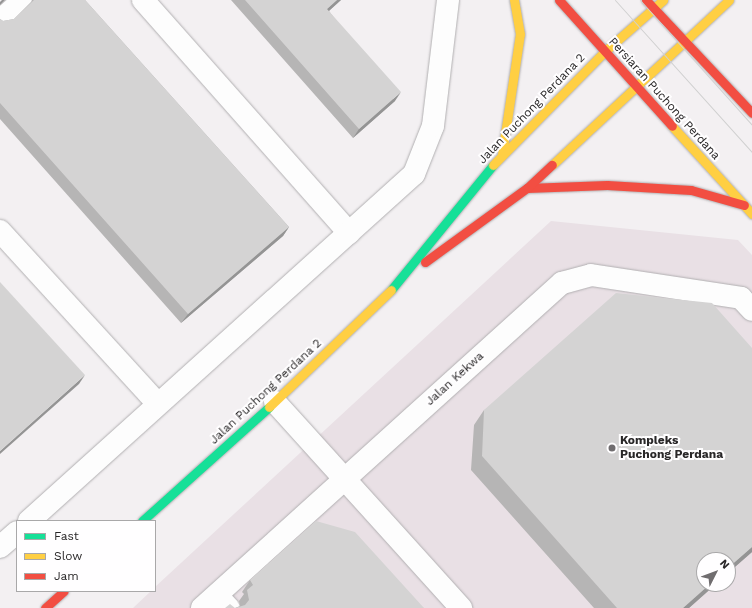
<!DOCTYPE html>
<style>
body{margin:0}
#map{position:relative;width:752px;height:608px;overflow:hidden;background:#f3f0f2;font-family:"Work Sans",sans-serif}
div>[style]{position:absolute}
.built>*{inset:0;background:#e9e0e5}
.roads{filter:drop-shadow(0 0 1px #b1afb1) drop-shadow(0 0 1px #b1afb1)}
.lane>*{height:20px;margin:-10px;padding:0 10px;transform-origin:10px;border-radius:10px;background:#fdfdfd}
.street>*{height:22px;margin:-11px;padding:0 11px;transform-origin:11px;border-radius:11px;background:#fdfdfd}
.fast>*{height:9px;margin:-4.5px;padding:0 4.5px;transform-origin:4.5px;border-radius:4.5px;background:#16e098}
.slow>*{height:9px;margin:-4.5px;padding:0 4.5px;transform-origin:4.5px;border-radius:4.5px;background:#ffcf43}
.jam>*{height:9px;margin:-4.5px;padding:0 4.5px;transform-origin:4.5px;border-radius:4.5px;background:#f24e42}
.tram>*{height:1px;margin:-0.5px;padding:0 0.5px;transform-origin:0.5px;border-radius:0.5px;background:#d0d0d0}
.wall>*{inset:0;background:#b6b5b5}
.shaded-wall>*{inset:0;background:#949494}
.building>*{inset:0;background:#d4d3d3}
.dots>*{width:11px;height:11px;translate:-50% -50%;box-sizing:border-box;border:2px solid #fffeff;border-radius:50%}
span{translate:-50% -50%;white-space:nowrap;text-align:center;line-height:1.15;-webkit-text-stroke:4px #fffeff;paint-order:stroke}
.street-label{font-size:12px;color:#292728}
.poi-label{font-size:12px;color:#292728;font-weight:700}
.left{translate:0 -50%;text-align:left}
.legend{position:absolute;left:16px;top:520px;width:140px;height:72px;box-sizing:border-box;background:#fffeff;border:1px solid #a9a8a9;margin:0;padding:5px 7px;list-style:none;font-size:12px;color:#292728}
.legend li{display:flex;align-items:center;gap:8px;height:20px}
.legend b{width:20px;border:1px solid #a9a8a9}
.north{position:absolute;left:696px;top:552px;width:40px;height:40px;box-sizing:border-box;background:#fffeff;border:1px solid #a9a8a9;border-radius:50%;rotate:48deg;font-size:11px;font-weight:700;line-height:16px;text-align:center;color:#292728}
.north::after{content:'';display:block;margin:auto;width:14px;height:18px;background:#706d6f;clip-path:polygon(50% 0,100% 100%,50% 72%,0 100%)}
</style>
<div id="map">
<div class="built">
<i style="clip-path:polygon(evenodd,551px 221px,738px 240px,752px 255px,752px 608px,133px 608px,151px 591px,155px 591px,155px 587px,551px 221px,704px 560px,728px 560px,728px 584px,704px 584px,704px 560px)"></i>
</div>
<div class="roads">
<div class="lane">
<i style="left:0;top:19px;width:29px;rotate:-41deg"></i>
<i style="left:217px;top:594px;width:19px;rotate:47deg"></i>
</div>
<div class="street">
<i style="left:143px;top:0;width:311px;rotate:48.5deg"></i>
<i style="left:0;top:231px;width:234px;rotate:47.6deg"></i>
<i style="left:275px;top:402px;width:278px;rotate:47.9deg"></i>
<i style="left:29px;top:521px;width:518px;rotate:-42.03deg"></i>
<i style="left:414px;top:174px;width:52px;rotate:-68.4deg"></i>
<i style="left:433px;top:126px;width:127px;rotate:-83.2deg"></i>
<i style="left:0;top:547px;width:23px;rotate:-41deg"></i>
<i style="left:202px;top:608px;width:485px;rotate:-42.1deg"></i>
<i style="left:562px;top:283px;width:30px;rotate:-15deg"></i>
<i style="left:591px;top:275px;width:152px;rotate:8.7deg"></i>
<i style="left:741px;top:298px;width:16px;rotate:47deg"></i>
</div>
<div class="fast">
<i style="left:391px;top:290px;width:161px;rotate:-50.8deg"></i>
<i style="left:142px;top:521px;width:171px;rotate:-41.9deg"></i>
</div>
<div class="slow">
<i style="left:672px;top:126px;width:119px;rotate:47.7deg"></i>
<i style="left:502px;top:154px;width:121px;rotate:-81.5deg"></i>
<i style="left:520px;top:34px;width:35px;rotate:-100deg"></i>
<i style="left:493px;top:165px;width:158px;rotate:-45.5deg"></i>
<i style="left:604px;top:52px;width:79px;rotate:-41.4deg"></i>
<i style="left:552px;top:165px;width:242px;rotate:-43deg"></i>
<i style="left:269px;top:407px;width:169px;rotate:-43.8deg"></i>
</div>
<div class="jam">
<i style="left:559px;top:0;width:169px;rotate:48.1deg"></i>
<i style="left:646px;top:0;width:155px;rotate:46.8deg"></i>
<i style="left:527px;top:188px;width:80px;rotate:-2.1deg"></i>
<i style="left:607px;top:185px;width:84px;rotate:3.4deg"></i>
<i style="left:691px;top:190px;width:55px;rotate:15.8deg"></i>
<i style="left:425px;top:262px;width:126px;rotate:-36deg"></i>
<i style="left:527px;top:188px;width:34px;rotate:-43deg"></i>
<i style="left:45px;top:608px;width:25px;rotate:-42deg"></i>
</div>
</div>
<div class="tram">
<i style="left:615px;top:0;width:205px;rotate:48deg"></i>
<i style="left:640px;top:0;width:168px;rotate:48.1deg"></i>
</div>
<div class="wall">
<i style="clip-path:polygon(32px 0,85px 0,289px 227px,283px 236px,181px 323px,0 119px,0 19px,3px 21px,14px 19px,32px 1px)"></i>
<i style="clip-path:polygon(231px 0,341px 0,329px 11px,395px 101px,353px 138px)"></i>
<i style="clip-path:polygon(752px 348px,752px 552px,728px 573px,704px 584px,716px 584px,689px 608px,594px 608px,471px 470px,474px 425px,484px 410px)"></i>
<i style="clip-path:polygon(250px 580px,424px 608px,235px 608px,240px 606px,239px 601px,244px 594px,242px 592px)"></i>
</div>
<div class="shaded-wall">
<i style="clip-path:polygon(2px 0,5px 0,0 5px,0 2px)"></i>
<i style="clip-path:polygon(337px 0,341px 0,321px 18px,327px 9px)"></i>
<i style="clip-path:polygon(401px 92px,395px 101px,353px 138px,359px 129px)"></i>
<i style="clip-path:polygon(289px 227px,283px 236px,181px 323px,188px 314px)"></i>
<i style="clip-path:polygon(85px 375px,79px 384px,0 454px,0 451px)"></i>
<i style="clip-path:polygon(752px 547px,752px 552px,728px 573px,728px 568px)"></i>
<i style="clip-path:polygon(710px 584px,716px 584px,689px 608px,683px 608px)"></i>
</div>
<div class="building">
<i style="clip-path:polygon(34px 0,85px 0,289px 227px,188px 314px,0 103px,0 19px,3px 21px,14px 19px)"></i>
<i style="clip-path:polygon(245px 0,337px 0,327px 9px,401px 92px,359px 129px)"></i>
<i style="clip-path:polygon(0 282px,85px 375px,0 451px)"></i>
<i style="clip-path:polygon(616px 293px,712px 303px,752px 348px,752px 547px,728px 568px,728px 560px,704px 560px,704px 584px,710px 584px,683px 608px,617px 608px,482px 456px,484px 410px)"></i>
<i style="clip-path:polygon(316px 521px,355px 532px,424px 608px,225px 608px,230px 604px,235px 608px,245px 605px,249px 600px,247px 590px,253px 585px,250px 580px)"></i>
</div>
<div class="dots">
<i style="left:612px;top:448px;background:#706d6f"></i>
</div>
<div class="street-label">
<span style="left:664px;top:99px;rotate:48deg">Persiaran Puchong Perdana</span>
<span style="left:532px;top:109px;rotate:-46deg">Jalan Puchong Perdana 2</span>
<span style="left:455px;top:379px;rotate:-42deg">Jalan Kekwa</span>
<span style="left:266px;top:392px;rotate:-43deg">Jalan Puchong Perdana 2</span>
</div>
<div class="poi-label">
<span class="left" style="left:620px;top:448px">Kompleks<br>Puchong Perdana</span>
</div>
<ul class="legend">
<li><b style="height:5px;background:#16e098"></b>Fast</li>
<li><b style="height:5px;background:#ffcf43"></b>Slow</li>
<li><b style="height:5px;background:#f24e42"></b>Jam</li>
</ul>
<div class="north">N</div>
</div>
